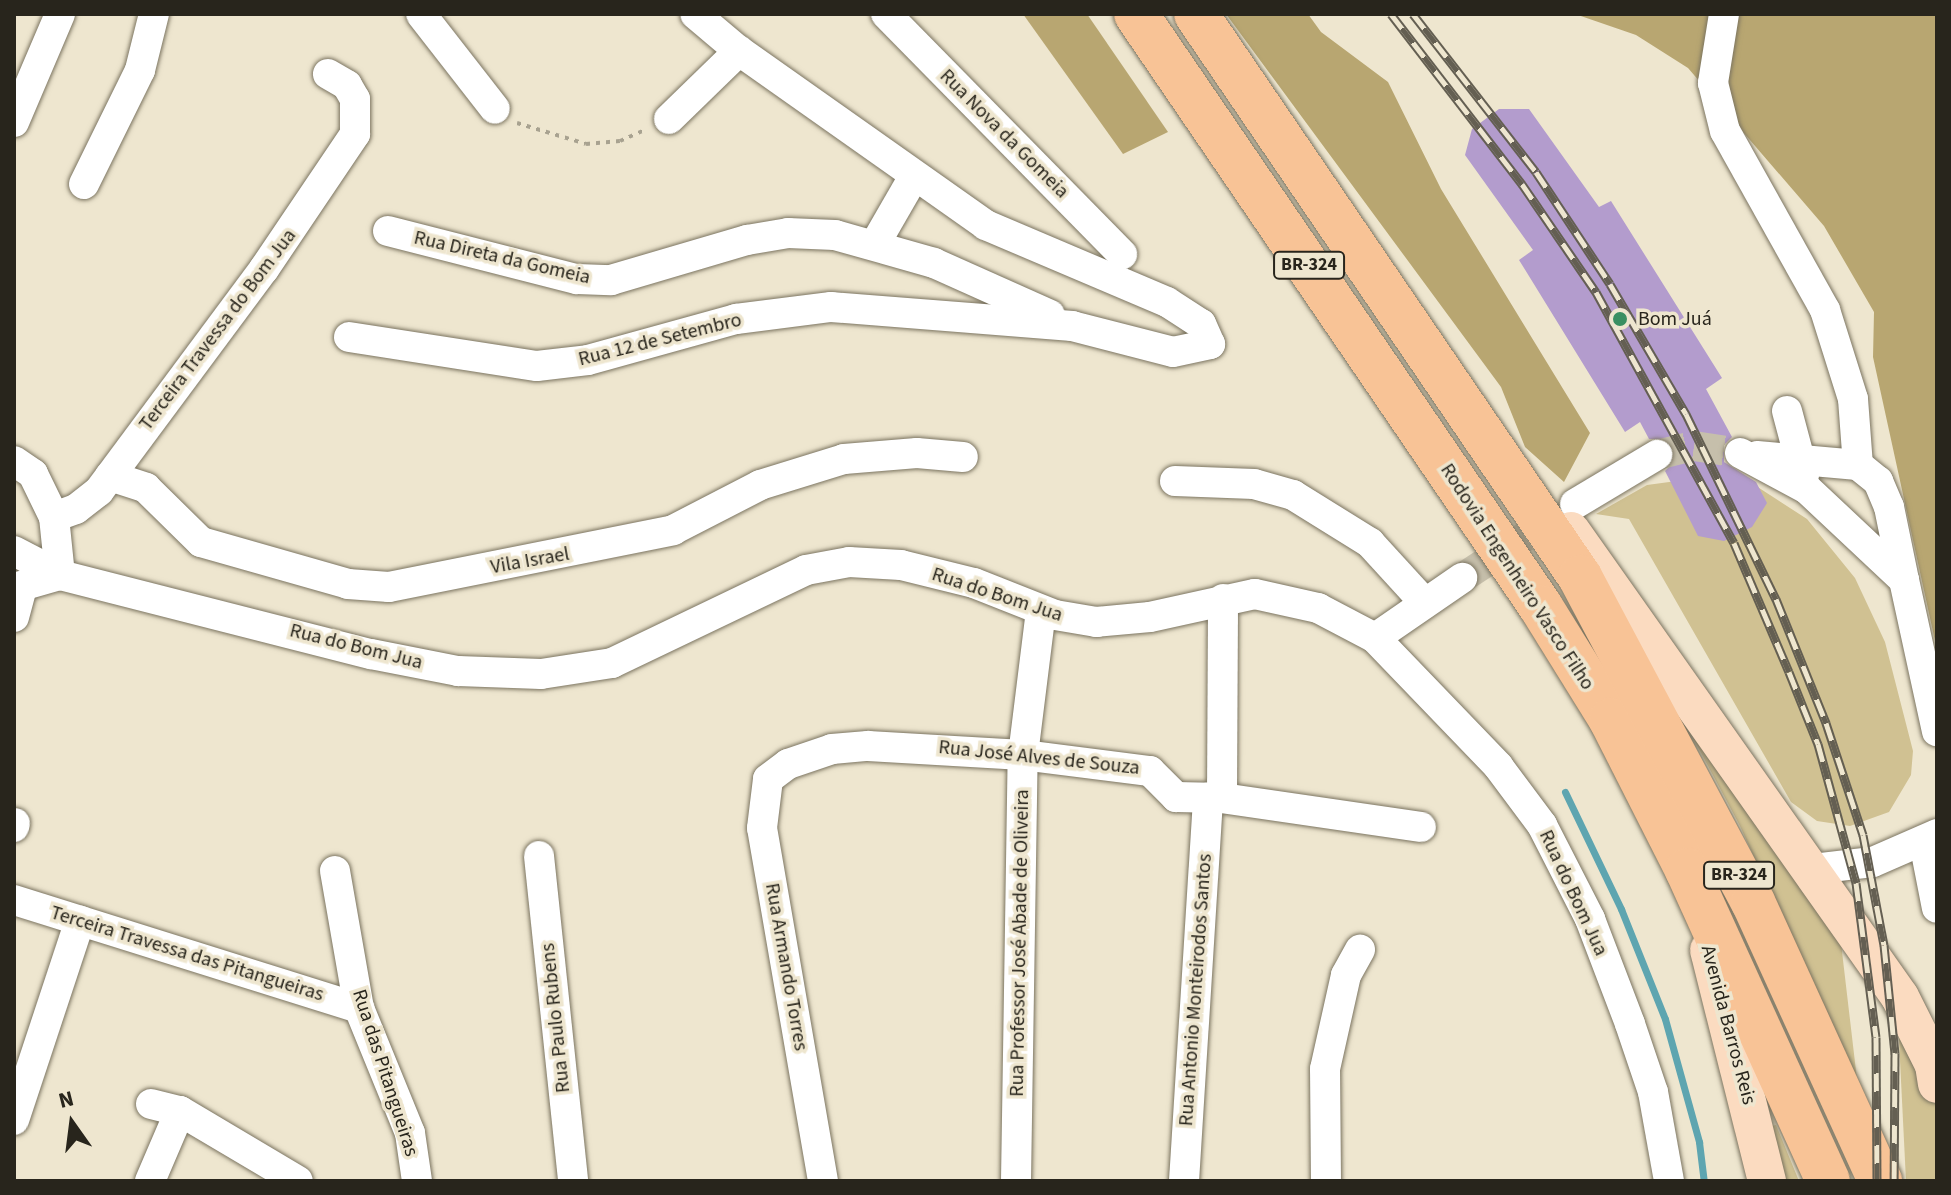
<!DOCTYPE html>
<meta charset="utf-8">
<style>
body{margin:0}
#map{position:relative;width:1951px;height:1195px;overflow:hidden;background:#eee6cf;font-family:"Source Sans 3",sans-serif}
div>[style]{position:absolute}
.green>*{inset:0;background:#d0c192}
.forest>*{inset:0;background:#b8a671}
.stream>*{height:7px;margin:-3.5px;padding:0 3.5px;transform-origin:3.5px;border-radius:3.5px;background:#5ea5b0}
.building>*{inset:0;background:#b39ccd}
.minor-tunnel>*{height:30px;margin-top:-15px;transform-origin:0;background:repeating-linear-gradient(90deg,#c6bfab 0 30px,transparent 0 45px)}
.path>*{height:4px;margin-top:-2px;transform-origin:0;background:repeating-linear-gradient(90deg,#a8a290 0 4px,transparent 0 10px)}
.roads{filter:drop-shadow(0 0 2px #7b7460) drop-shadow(0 0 2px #7b7460)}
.minor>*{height:30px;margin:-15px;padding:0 15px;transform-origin:15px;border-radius:15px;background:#fff}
.major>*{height:38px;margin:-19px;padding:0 19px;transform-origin:19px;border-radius:19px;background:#fbdbc0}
.highway>*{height:44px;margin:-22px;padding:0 22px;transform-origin:22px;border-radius:22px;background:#f8c396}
.rail>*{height:9px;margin-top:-4.5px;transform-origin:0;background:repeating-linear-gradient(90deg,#eee6cf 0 18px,#645f52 0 36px);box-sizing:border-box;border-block:2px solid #645f52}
.dots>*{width:22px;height:22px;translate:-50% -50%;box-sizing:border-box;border:4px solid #eee6cf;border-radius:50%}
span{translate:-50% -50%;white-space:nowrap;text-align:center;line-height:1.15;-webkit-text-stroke:7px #eee6cf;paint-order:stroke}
.shield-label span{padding:2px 6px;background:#eee6cf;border:2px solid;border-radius:6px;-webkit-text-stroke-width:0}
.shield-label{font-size:18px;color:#28251c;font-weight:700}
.street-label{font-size:20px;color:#28251c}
.poi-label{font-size:20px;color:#28251c}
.left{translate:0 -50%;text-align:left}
.frame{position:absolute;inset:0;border:16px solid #28251c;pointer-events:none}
.north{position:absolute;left:32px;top:1083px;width:80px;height:80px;-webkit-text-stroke:6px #eee6cf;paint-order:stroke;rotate:346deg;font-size:22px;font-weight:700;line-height:32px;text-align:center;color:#28251c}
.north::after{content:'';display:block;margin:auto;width:28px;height:36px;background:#28251c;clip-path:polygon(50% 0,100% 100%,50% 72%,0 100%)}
</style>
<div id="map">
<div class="green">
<i style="clip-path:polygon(1736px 473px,1807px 519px,1855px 578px,1885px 642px,1913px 751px,1911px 775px,1889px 812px,1850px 826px,1817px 821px,1791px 802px,1629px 519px,1596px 514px,1647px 485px)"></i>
<i style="clip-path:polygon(1682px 717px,1841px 943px,1858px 1088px,1740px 826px)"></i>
<i style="clip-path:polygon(1898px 1020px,1937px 1075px,1937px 1181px,1906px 1181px)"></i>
<i style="clip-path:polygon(1776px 1125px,1799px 1181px,1780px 1181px,1766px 1127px)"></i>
</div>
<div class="forest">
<i style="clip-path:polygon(1023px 14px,1087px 14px,1168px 132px,1123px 154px)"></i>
<i style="clip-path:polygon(1226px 14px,1308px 14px,1321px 32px,1388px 82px,1441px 189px,1590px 433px,1564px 482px,1525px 447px,1501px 387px)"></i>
<i style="clip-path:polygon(1575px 14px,1937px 14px,1937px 650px,1873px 357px,1874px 312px,1824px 226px,1688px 68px,1636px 35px)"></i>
</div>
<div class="stream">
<i style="left:1565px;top:792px;width:130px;rotate:64.4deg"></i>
<i style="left:1621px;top:909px;width:118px;rotate:68.2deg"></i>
<i style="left:1665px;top:1019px;width:128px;rotate:74.5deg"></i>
<i style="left:1699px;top:1142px;width:39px;rotate:83deg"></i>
</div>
<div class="building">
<i style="clip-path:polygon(1499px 109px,1529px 109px,1599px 207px,1611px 201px,1722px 378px,1706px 389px,1732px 437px,1724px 445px,1724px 462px,1756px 482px,1767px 503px,1752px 527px,1724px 541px,1698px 536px,1665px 471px,1673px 463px,1672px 445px,1665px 439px,1649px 439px,1640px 422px,1625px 432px,1519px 260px,1533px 250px,1465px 155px,1472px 129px)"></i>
</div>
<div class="minor-tunnel">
<i style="left:1657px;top:455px;width:38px;rotate:-14deg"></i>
<i style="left:1694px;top:446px;width:47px;rotate:8.7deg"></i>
<i style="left:1462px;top:578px;width:115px;rotate:-33.3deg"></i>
</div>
<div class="path">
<i style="left:517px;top:123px;width:72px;rotate:16.9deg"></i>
<i style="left:586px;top:144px;width:34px;rotate:-5deg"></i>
<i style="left:620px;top:141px;width:27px;rotate:-24deg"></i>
</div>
<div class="roads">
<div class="minor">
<i style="left:421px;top:14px;width:120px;rotate:52.1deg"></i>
<i style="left:886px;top:14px;width:337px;rotate:45.5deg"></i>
<i style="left:1724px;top:14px;width:70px;rotate:99.1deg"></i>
<i style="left:1713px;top:83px;width:49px;rotate:76deg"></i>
<i style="left:1725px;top:131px;width:205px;rotate:60.8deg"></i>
<i style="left:1825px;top:310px;width:93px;rotate:72.5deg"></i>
<i style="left:1853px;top:399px;width:66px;rotate:85.7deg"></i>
<i style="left:669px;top:119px;width:98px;rotate:-44.2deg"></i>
<i style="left:14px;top:122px;width:117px;rotate:-66.9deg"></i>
<i style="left:84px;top:184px;width:127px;rotate:-63.8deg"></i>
<i style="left:140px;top:70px;width:58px;rotate:-76deg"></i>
<i style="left:388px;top:231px;width:195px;rotate:14.3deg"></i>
<i style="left:577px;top:279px;width:34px;rotate:2deg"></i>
<i style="left:611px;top:280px;width:142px;rotate:-16.4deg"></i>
<i style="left:747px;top:240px;width:42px;rotate:-9.7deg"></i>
<i style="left:788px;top:233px;width:47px;rotate:2.4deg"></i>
<i style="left:835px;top:235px;width:103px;rotate:15.8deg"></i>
<i style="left:934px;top:263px;width:127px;rotate:24.1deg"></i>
<i style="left:875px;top:244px;width:68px;rotate:-60deg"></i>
<i style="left:349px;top:337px;width:190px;rotate:8.8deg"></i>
<i style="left:537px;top:366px;width:51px;rotate:-6.7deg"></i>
<i style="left:588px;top:360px;width:154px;rotate:-15.5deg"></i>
<i style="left:736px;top:319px;width:96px;rotate:-7.2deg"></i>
<i style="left:831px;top:307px;width:242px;rotate:4.5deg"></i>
<i style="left:1072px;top:326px;width:104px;rotate:14.4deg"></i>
<i style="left:1173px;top:352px;width:38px;rotate:-12deg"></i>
<i style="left:1210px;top:344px;width:22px;rotate:-114deg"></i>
<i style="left:1201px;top:324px;width:40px;rotate:-147.1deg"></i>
<i style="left:1167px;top:302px;width:197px;rotate:-157deg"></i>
<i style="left:986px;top:225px;width:302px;rotate:-144.8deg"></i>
<i style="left:739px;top:51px;width:57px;rotate:-139.9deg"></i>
<i style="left:1787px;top:411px;width:66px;rotate:75.1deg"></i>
<i style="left:1740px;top:453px;width:76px;rotate:28.2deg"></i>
<i style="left:1807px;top:489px;width:133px;rotate:43.2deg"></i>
<i style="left:1904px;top:580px;width:155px;rotate:77.7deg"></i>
<i style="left:1757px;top:456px;width:101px;rotate:5.1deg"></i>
<i style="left:1858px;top:465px;width:26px;rotate:39deg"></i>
<i style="left:1878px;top:481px;width:28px;rotate:67deg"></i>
<i style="left:1889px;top:507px;width:75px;rotate:78.4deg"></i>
<i style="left:14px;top:461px;width:23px;rotate:34deg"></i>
<i style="left:33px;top:474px;width:48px;rotate:64deg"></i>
<i style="left:110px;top:476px;width:38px;rotate:18deg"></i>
<i style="left:146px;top:488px;width:77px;rotate:44.5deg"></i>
<i style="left:201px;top:542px;width:153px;rotate:15.9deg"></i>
<i style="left:348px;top:584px;width:41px;rotate:4.2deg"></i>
<i style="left:389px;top:587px;width:290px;rotate:-11.3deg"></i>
<i style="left:673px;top:530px;width:98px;rotate:-27.3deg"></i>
<i style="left:760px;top:485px;width:88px;rotate:-17.2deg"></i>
<i style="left:844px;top:459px;width:73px;rotate:-4.7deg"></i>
<i style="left:917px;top:453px;width:46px;rotate:5deg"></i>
<i style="left:1175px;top:481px;width:79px;rotate:2.2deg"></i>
<i style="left:1254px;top:484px;width:41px;rotate:15.8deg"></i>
<i style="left:1293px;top:495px;width:91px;rotate:31.9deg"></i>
<i style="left:1370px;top:543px;width:81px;rotate:47.5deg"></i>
<i style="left:1575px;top:504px;width:96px;rotate:-30.9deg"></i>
<i style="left:14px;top:551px;width:52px;rotate:27.6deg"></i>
<i style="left:60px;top:575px;width:321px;rotate:14.3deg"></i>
<i style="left:371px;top:654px;width:89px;rotate:11.1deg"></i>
<i style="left:458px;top:671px;width:83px;rotate:2.1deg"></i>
<i style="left:541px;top:674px;width:72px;rotate:-8.8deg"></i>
<i style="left:612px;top:663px;width:215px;rotate:-25.6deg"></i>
<i style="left:806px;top:570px;width:44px;rotate:-10.5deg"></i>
<i style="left:849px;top:562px;width:52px;rotate:3.3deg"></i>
<i style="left:901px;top:565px;width:75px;rotate:13.9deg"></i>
<i style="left:974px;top:583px;width:87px;rotate:21.6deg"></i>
<i style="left:1055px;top:615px;width:42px;rotate:9.7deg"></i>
<i style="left:1096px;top:622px;width:54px;rotate:-5.3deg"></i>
<i style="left:1150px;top:617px;width:107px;rotate:-12.4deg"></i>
<i style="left:1255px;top:594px;width:65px;rotate:12.5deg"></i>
<i style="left:1318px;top:608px;width:64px;rotate:27.8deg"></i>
<i style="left:1375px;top:638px;width:178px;rotate:46.1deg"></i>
<i style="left:1498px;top:766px;width:74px;rotate:53.3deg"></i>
<i style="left:1542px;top:825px;width:106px;rotate:62.9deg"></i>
<i style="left:1590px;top:919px;width:112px;rotate:69.1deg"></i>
<i style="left:1630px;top:1024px;width:72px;rotate:71.3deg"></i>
<i style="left:1653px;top:1092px;width:90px;rotate:79.8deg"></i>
<i style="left:60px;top:575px;width:58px;rotate:-95.9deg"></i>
<i style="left:54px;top:517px;width:23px;rotate:-20deg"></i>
<i style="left:76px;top:509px;width:29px;rotate:-38deg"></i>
<i style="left:99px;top:491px;width:277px;rotate:-53.4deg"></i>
<i style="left:264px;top:269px;width:163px;rotate:-56deg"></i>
<i style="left:355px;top:134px;width:35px;rotate:-90deg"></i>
<i style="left:355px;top:99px;width:16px;rotate:-120deg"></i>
<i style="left:347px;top:85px;width:22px;rotate:-150deg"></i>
<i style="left:14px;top:588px;width:48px;rotate:-15.8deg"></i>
<i style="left:14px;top:617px;width:31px;rotate:-75deg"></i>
<i style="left:1375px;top:638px;width:106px;rotate:-34.6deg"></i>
<i style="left:1222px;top:798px;width:199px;rotate:-89.7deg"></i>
<i style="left:14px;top:827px;width:4px;rotate:-76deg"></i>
<i style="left:1924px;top:842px;width:67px;rotate:78.9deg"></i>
<i style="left:539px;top:856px;width:327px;rotate:84deg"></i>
<i style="left:1813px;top:869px;width:60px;rotate:-6.7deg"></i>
<i style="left:1873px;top:862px;width:70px;rotate:-23.6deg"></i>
<i style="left:335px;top:871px;width:139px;rotate:80.1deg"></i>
<i style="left:359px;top:1008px;width:135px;rotate:67.8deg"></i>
<i style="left:410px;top:1133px;width:49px;rotate:81.7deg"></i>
<i style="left:14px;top:900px;width:362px;rotate:17.4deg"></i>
<i style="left:151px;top:1104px;width:30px;rotate:14deg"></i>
<i style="left:180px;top:1111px;width:137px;rotate:30.7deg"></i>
<i style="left:14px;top:1120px;width:210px;rotate:-71.7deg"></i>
<i style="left:150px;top:1181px;width:76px;rotate:-66.8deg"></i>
<i style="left:823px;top:1181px;width:358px;rotate:-99.8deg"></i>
<i style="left:762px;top:828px;width:49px;rotate:-83deg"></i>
<i style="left:768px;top:779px;width:25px;rotate:-37deg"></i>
<i style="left:788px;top:764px;width:46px;rotate:-18.8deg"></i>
<i style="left:832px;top:749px;width:36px;rotate:-5deg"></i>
<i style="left:868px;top:746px;width:155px;rotate:3.3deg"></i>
<i style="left:1023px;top:755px;width:128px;rotate:7.2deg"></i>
<i style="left:1150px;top:771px;width:37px;rotate:45deg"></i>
<i style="left:1176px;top:797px;width:46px;rotate:1.2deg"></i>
<i style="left:1222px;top:798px;width:201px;rotate:8.3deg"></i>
<i style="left:1016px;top:1181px;width:426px;rotate:-89.1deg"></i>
<i style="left:1023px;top:755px;width:146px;rotate:-82.9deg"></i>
<i style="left:1184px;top:1181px;width:384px;rotate:-86.4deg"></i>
<i style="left:1326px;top:1181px;width:112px;rotate:-90.5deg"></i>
<i style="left:1325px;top:1069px;width:96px;rotate:-77.4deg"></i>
<i style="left:1346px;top:975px;width:29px;rotate:-61deg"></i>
</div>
<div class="major">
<i style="left:1571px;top:531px;width:570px;rotate:54.78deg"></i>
<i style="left:1900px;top:997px;width:76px;rotate:63.4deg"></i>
<i style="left:1934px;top:1065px;width:19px;rotate:81deg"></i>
<i style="left:1709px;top:950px;width:238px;rotate:75.9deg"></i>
</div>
<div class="highway">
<i style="left:1136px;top:14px;width:718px;rotate:55.67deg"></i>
<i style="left:1541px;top:607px;width:133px;rotate:58.2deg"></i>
<i style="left:1611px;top:720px;width:168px;rotate:63.1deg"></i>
<i style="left:1687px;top:870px;width:341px;rotate:65.6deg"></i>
<i style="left:1196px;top:14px;width:681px;rotate:55.7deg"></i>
<i style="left:1580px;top:577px;width:368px;rotate:62deg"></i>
<i style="left:1753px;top:902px;width:307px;rotate:65.5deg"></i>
</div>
</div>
<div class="rail">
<i style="left:1391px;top:14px;width:215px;rotate:52.4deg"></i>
<i style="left:1522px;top:184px;width:131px;rotate:55.6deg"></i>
<i style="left:1596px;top:292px;width:286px;rotate:61.2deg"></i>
<i style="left:1734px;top:543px;width:140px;rotate:66.9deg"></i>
<i style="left:1789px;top:672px;width:78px;rotate:68.1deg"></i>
<i style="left:1818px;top:744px;width:144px;rotate:74.7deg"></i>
<i style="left:1856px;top:883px;width:155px;rotate:82.6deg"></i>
<i style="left:1876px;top:1037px;width:144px;rotate:89.6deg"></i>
<i style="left:1413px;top:14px;width:200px;rotate:52.1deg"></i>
<i style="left:1536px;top:172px;width:134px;rotate:56.5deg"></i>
<i style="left:1610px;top:284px;width:151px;rotate:59.7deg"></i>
<i style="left:1686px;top:414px;width:206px;rotate:64.1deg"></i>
<i style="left:1776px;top:599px;width:134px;rotate:68deg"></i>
<i style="left:1826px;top:723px;width:118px;rotate:71.7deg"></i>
<i style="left:1863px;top:835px;width:112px;rotate:79.2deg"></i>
<i style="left:1884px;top:945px;width:109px;rotate:84.2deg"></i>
<i style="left:1895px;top:1053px;width:128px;rotate:90.4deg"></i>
</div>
<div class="dots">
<i style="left:1620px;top:319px;background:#3a8f62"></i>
</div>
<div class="shield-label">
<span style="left:1309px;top:265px">BR-324</span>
<span style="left:1739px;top:875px">BR-324</span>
</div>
<div class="street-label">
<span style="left:1004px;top:134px;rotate:45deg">Rua Nova da Gomeia</span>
<span style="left:502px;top:258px;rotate:13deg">Rua Direta da Gomeia</span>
<span style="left:218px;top:330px;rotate:-53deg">Terceira Travessa do Bom Jua</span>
<span style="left:660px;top:340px;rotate:-14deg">Rua 12 de Setembro</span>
<span style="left:530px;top:561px;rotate:-10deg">Vila Israel</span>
<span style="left:1517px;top:577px;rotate:57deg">Rodovia Engenheiro Vasco Filho</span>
<span style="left:997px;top:595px;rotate:18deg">Rua do Bom Jua</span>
<span style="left:356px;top:647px;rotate:14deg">Rua do Bom Jua</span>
<span style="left:1039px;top:758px;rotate:6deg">Rua José Alves de Souza</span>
<span style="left:1573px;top:893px;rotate:65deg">Rua do Bom Jua</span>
<span style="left:1020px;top:943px;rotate:-89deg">Rua Professor José Abade de Oliveira</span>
<span style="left:187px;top:954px;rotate:17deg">Terceira Travessa das Pitangueiras</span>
<span style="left:786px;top:967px;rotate:80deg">Rua Armando Torres</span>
<span style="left:1196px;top:990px;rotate:-86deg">Rua Antonio Monteirodos Santos</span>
<span style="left:556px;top:1018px;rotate:-96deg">Rua Paulo Rubens</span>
<span style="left:1728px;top:1025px;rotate:75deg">Avenida Barros Reis</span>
<span style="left:385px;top:1073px;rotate:72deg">Rua das Pitangueiras</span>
</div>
<div class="poi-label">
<span class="left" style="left:1638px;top:319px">Bom Juá</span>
</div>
<div class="frame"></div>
<div class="north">N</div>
</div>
